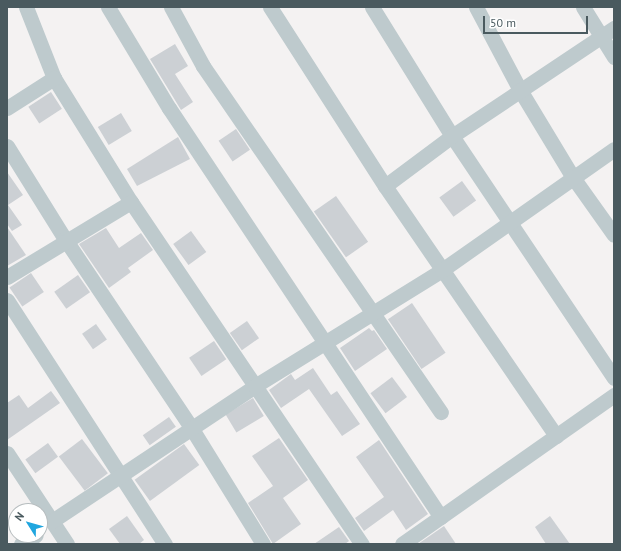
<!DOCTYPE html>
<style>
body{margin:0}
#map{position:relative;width:621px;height:551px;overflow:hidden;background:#f4f2f2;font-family:"PT Sans",sans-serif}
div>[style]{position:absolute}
.building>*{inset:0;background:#ccd0d4;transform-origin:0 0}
.street>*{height:15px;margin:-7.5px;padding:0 7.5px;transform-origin:7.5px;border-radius:7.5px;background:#becacd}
span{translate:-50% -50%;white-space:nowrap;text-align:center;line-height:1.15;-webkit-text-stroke:3px #fff;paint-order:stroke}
.frame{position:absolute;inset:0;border:8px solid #4a5a5f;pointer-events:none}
.north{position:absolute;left:8px;top:503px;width:40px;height:40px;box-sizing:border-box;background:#fff;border:1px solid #b7bdbf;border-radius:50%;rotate:307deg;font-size:11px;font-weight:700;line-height:16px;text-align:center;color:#4a5a5f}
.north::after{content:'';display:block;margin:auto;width:14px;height:18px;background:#20a6df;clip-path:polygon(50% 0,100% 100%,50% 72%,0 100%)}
.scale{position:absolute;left:483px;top:16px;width:105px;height:18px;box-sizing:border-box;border:2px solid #4a5a5f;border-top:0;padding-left:5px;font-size:12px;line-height:14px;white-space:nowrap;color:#4a5a5f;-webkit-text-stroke:3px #fff;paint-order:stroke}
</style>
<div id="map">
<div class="building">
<i style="clip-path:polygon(175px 44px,188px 66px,175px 74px,193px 102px,181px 110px,150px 59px)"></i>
<i style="left:51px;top:92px;width:20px;height:27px;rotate:57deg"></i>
<i style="left:121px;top:113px;width:21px;height:27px;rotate:59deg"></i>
<i style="left:236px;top:129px;width:25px;height:21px;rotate:56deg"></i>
<i style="clip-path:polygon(178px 137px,190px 159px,137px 186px,127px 169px)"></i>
<i style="clip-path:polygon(7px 172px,23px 195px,8px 205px,22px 225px,12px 231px,7px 224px)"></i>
<i style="left:462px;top:181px;width:24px;height:28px;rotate:54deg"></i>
<i style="left:336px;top:196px;width:56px;height:27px;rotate:55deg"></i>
<i style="clip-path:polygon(7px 227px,26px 255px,7px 266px)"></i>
<i style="clip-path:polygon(106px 228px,119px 248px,141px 233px,153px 250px,128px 268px,131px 272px,109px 288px,79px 244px)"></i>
<i style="left:191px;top:231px;width:26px;height:22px;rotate:54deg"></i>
<i style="left:31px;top:273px;width:23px;height:26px;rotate:56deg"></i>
<i style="left:78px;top:275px;width:21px;height:29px;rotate:55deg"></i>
<i style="left:412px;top:303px;width:60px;height:29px;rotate:56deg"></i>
<i style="left:247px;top:321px;width:21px;height:21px;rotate:55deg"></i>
<i style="left:96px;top:324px;width:19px;height:17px;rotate:55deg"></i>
<i style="clip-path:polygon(369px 328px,372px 331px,374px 330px,387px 349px,355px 371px,340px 348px)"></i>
<i style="left:214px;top:341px;width:22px;height:30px;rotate:56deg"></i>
<i style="clip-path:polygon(313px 368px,331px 395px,337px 391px,360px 424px,342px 436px,309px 389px,281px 408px,269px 390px,291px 374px,295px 380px)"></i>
<i style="left:392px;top:377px;width:25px;height:27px;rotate:53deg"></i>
<i style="clip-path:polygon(51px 391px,60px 403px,7px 440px,7px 403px,19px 395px,28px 408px)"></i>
<i style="left:253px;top:398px;width:21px;height:32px;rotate:59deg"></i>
<i style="left:169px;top:417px;width:12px;height:32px;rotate:55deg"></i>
<i style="clip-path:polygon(279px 438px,308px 480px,283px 498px,301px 524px,273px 544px,248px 503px,273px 486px,252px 456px)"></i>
<i style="left:82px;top:439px;width:43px;height:29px;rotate:53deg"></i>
<i style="clip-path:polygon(379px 440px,428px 514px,406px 530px,393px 510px,364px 531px,355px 518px,384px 497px,356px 457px)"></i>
<i style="left:48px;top:443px;width:17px;height:28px;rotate:54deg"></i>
<i style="left:184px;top:444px;width:26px;height:61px;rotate:54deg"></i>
<i style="clip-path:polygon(127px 516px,144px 540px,139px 544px,120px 544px,109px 529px)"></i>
<i style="clip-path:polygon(550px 516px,570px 544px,546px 544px,535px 527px)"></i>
<i style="clip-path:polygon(444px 526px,456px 544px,418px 544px)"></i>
<i style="clip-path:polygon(339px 527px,349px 541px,345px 544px,314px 544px)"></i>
</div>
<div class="street">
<i style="left:26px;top:7px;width:76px;rotate:68.5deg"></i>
<i style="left:54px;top:78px;width:146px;rotate:58.2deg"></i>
<i style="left:131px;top:202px;width:413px;rotate:56deg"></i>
<i style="left:108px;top:7px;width:118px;rotate:58.9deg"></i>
<i style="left:169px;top:108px;width:491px;rotate:56.4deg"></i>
<i style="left:171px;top:7px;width:67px;rotate:61.5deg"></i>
<i style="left:203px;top:66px;width:420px;rotate:55.5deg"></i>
<i style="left:270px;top:7px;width:213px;rotate:57.3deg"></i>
<i style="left:385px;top:186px;width:303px;rotate:55.6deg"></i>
<i style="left:372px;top:7px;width:152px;rotate:58.2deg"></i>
<i style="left:452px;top:136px;width:291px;rotate:56.2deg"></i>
<i style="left:476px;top:7px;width:94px;rotate:62.1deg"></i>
<i style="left:520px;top:90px;width:100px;rotate:58.8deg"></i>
<i style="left:572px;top:176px;width:72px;rotate:54.6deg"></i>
<i style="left:583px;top:7px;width:59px;rotate:58.2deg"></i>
<i style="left:7px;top:108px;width:56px;rotate:-32.6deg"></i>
<i style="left:7px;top:146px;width:110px;rotate:58.1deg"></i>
<i style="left:65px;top:239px;width:229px;rotate:56.2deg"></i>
<i style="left:192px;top:429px;width:135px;rotate:58.3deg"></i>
<i style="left:385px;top:186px;width:84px;rotate:-36.7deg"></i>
<i style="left:452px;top:136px;width:195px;rotate:-33.7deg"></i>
<i style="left:7px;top:277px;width:145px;rotate:-31.2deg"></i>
<i style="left:7px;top:300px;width:291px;rotate:57.1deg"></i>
<i style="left:7px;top:453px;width:109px;rotate:56.6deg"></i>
<i style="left:52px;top:521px;width:244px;rotate:-33.6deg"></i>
<i style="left:255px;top:386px;width:220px;rotate:-31.8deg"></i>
<i style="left:442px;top:270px;width:210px;rotate:-35.1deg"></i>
<i style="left:21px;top:544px;width:17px;rotate:-31deg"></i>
<i style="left:402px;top:544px;width:259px;rotate:-35.1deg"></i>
</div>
<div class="frame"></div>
<div class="north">N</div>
<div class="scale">50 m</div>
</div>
